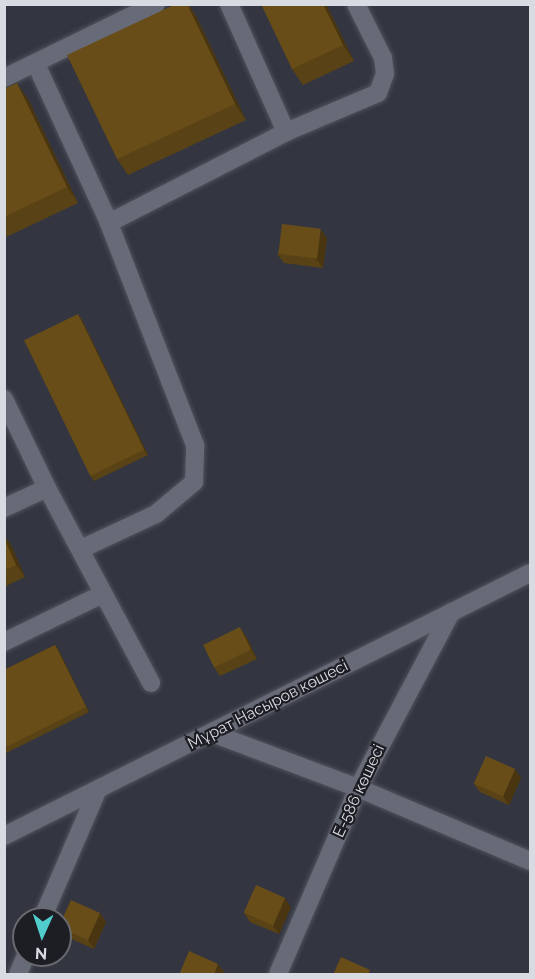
<!DOCTYPE html>
<meta charset="utf-8">
<style>
body{margin:0}
#map{position:relative;width:535px;height:979px;overflow:hidden;background:#333641;font-family:Raleway,sans-serif}
div>[style]{position:absolute}
.roads{filter:drop-shadow(0 0 2px #50525c) drop-shadow(0 0 2px #50525c)}
.minor>*{height:18px;margin:-9px;padding:0 9px;transform-origin:9px;border-radius:9px;background:#676a77}
.wall>*{inset:0;background:#594215}
.shaded-wall>*{inset:0;background:#493611}
.building>*{inset:0;background:#684d18;transform-origin:0 0}
span{translate:-50% -50%;white-space:nowrap;text-align:center;line-height:1.15;-webkit-text-stroke:4.5px #1c1e23;paint-order:stroke}
.street-label{font-size:16px;color:#d9dbe2}
.frame{position:absolute;inset:0;border:6px solid #d9dbe2;pointer-events:none}
.north{position:absolute;left:12px;top:907px;width:60px;height:60px;box-sizing:border-box;background:#1c1e23;border:2px solid #686a6f;border-radius:50%;rotate:183deg;font-size:16px;font-weight:700;line-height:24px;text-align:center;color:#d9dbe2}
.north::after{content:'';display:block;margin:auto;width:21px;height:27px;background:#52cdce;clip-path:polygon(50% 0,100% 100%,50% 72%,0 100%)}
</style>
<div id="map">
<div class="roads">
<div class="minor">
<i style="left:36px;top:64px;width:175px;rotate:65.3deg"></i>
<i style="left:4px;top:78px;width:169px;rotate:-26deg"></i>
<i style="left:286px;top:132px;width:100px;rotate:-23deg"></i>
<i style="left:378px;top:93px;width:20px;rotate:-70deg"></i>
<i style="left:385px;top:74px;width:16px;rotate:-97deg"></i>
<i style="left:383px;top:58px;width:60px;rotate:-116.6deg"></i>
<i style="left:4px;top:399px;width:99px;rotate:64.2deg"></i>
<i style="left:47px;top:488px;width:221px;rotate:61.9deg"></i>
<i style="left:4px;top:508px;width:47px;rotate:-24.9deg"></i>
<i style="left:81px;top:549px;width:83px;rotate:-25deg"></i>
<i style="left:156px;top:514px;width:50px;rotate:-40.1deg"></i>
<i style="left:194px;top:482px;width:37px;rotate:-88deg"></i>
<i style="left:195px;top:445px;width:238px;rotate:-111.2deg"></i>
<i style="left:109px;top:223px;width:199px;rotate:-27.2deg"></i>
<i style="left:286px;top:132px;width:140px;rotate:-114deg"></i>
<i style="left:4px;top:642px;width:110px;rotate:-25.9deg"></i>
<i style="left:212px;top:733px;width:156px;rotate:20.6deg"></i>
<i style="left:358px;top:788px;width:187px;rotate:23deg"></i>
<i style="left:4px;top:836px;width:588px;rotate:-26.57deg"></i>
<i style="left:42px;top:919px;width:139px;rotate:-66.7deg"></i>
<i style="left:18px;top:974px;width:21px;rotate:-67deg"></i>
<i style="left:278px;top:974px;width:202px;rotate:-66.7deg"></i>
<i style="left:358px;top:788px;width:199px;rotate:-62.1deg"></i>
</div>
</div>
<div class="wall">
<i style="clip-path:polygon(176px 4px,188px 4px,196px 16px,246px 120px,128px 175px,117px 159px)"></i>
<i style="clip-path:polygon(326px 4px,354px 61px,303px 85px,292px 69px)"></i>
<i style="clip-path:polygon(4px 89px,28px 99px,78px 203px,4px 238px)"></i>
<i style="clip-path:polygon(327px 238px,323px 268px,284px 263px,277px 254px)"></i>
<i style="clip-path:polygon(81px 318px,148px 455px,94px 481px,91px 477px)"></i>
<i style="clip-path:polygon(4px 536px,11px 545px,25px 577px,4px 587px)"></i>
<i style="clip-path:polygon(246px 636px,257px 659px,220px 676px,214px 667px)"></i>
<i style="clip-path:polygon(55px 645px,58px 649px,89px 712px,4px 754px,4px 670px)"></i>
<i style="clip-path:polygon(515px 769px,521px 778px,509px 805px,480px 792px,474px 784px)"></i>
<i style="clip-path:polygon(291px 907px,279px 934px,250px 922px,244px 913px)"></i>
<i style="clip-path:polygon(100px 913px,106px 922px,94px 949px,65px 936px,60px 929px,60px 924px)"></i>
</div>
<div class="shaded-wall">
<i style="clip-path:polygon(187px 4px,196px 16px,246px 120px,235px 104px)"></i>
<i style="clip-path:polygon(323px 4px,326px 4px,354px 61px,343px 45px)"></i>
<i style="clip-path:polygon(17px 83px,28px 99px,78px 203px,67px 187px)"></i>
<i style="clip-path:polygon(321px 229px,327px 238px,323px 268px,316px 259px)"></i>
<i style="clip-path:polygon(78px 314px,81px 318px,148px 455px,144px 450px)"></i>
<i style="clip-path:polygon(4px 536px,11px 545px,25px 577px,16px 565px,4px 538px)"></i>
<i style="clip-path:polygon(240px 627px,246px 636px,257px 659px,251px 650px)"></i>
<i style="clip-path:polygon(55px 645px,58px 649px,89px 712px,86px 707px)"></i>
<i style="clip-path:polygon(515px 769px,521px 778px,509px 805px,503px 796px)"></i>
<i style="clip-path:polygon(285px 898px,291px 907px,279px 934px,273px 926px)"></i>
<i style="clip-path:polygon(100px 913px,106px 922px,94px 949px,88px 940px)"></i>
<i style="clip-path:polygon(218px 964px,225px 973px,224px 975px,214px 975px)"></i>
</div>
<div class="building">
<i style="clip-path:polygon(176px 4px,187px 4px,235px 104px,117px 159px,67px 55px)"></i>
<i style="clip-path:polygon(261px 4px,323px 4px,343px 45px,292px 69px)"></i>
<i style="clip-path:polygon(17px 83px,67px 187px,4px 217px,4px 89px)"></i>
<i style="left:282px;top:224px;width:39px;height:30px;rotate:7deg"></i>
<i style="left:78px;top:314px;width:151px;height:60px;rotate:64deg"></i>
<i style="clip-path:polygon(4px 538px,16px 565px,4px 570px)"></i>
<i style="left:240px;top:627px;width:25px;height:41px;rotate:64deg"></i>
<i style="clip-path:polygon(55px 645px,86px 707px,4px 748px,4px 670px)"></i>
<i style="left:486px;top:756px;width:32px;height:30px;rotate:24deg"></i>
<i style="left:256px;top:885px;width:32px;height:30px;rotate:24deg"></i>
<i style="clip-path:polygon(71px 900px,100px 913px,88px 940px,60px 928px,60px 924px)"></i>
<i style="clip-path:polygon(189px 951px,218px 964px,214px 975px,179px 975px)"></i>
<i style="clip-path:polygon(341px 957px,370px 970px,368px 975px,333px 975px)"></i>
</div>
<div class="street-label">
<span style="left:268px;top:705px;rotate:-27deg">Мұрат Насыров көшесі</span>
<span style="left:359px;top:791px;rotate:-65deg">Е-586 көшесі</span>
</div>
<div class="frame"></div>
<div class="north">N</div>
</div>
